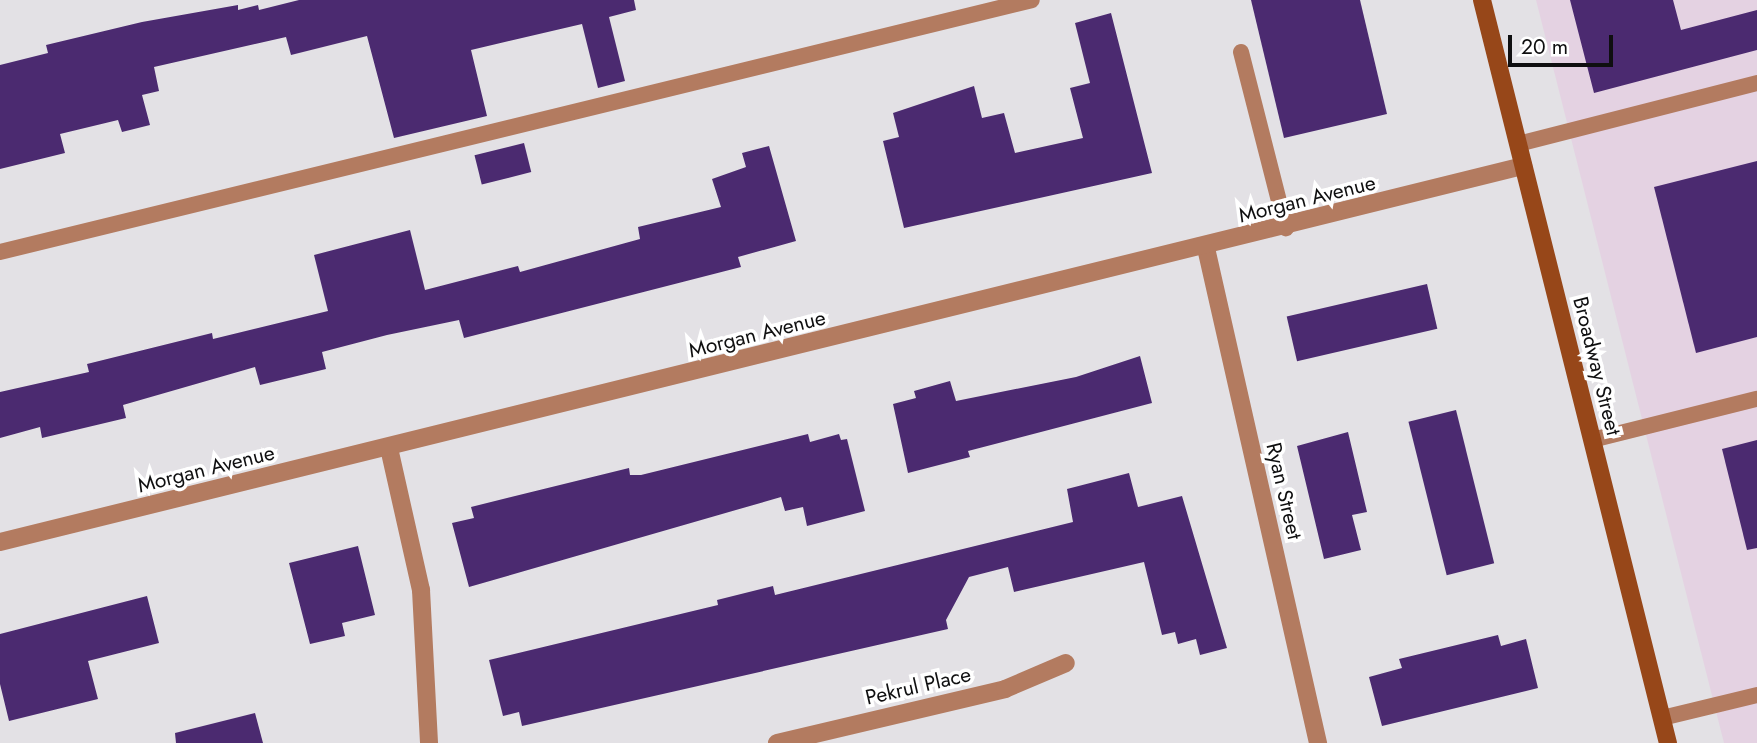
<!DOCTYPE html>
<style>
body{margin:0}
#map{position:relative;width:1757px;height:743px;overflow:hidden;background:#e3e1e5;font-family:Jost,sans-serif}
div>[style]{position:absolute}
.industrial>*{inset:0;background:#e4d2e2}
.building>*{inset:0;background:#4b2a70;transform-origin:0 0}
.lane>*{height:16px;margin:-8px;padding:0 8px;transform-origin:8px;border-radius:8px;background:#b37b60}
.street>*{height:18px;margin:-9px;padding:0 9px;transform-origin:9px;border-radius:9px;background:#b37b60}
.secondary>*{height:18px;margin:-9px;padding:0 9px;transform-origin:9px;border-radius:9px;background:#974719}
span{translate:-50% -50%;white-space:nowrap;text-align:center;line-height:1.15;-webkit-text-stroke:7px #fff;paint-order:stroke}
.street-label{font-size:21px;color:#0f0f10}
.scale{position:absolute;left:1508px;top:35px;width:105px;height:32px;box-sizing:border-box;border:4px solid #0f0f10;border-top:0;padding-left:9px;font-size:21px;line-height:24px;white-space:nowrap;color:#0f0f10;-webkit-text-stroke:5px #fff;paint-order:stroke}
</style>
<div id="map">
<div class="industrial">
<i style="clip-path:polygon(1536px 0,1757px 0,1757px 743px,1724px 743px)"></i>
</div>
<div class="building">
<i style="clip-path:polygon(299px 0,634px 0,636px 10px,609px 17px,625px 81px,598px 88px,582px 24px,471px 50px,487px 116px,394px 138px,367px 36px,291px 55px,286px 37px,154px 67px,159px 91px,142px 95px,150px 125px,122px 132px,118px 120px,60px 134px,65px 153px,0 169px,0 65px,48px 53px,46px 45px,142px 22px,238px 5px,238px 10px,258px 5px,259px 10px)"></i>
<i style="clip-path:polygon(1251px 0,1360px 0,1387px 114px,1284px 138px)"></i>
<i style="clip-path:polygon(1570px 0,1673px 0,1681px 30px,1757px 10px,1757px 50px,1594px 93px)"></i>
<i style="clip-path:polygon(1111px 13px,1152px 173px,904px 228px,883px 141px,899px 137px,893px 113px,974px 86px,982px 118px,1004px 113px,1015px 153px,1083px 138px,1070px 88px,1090px 83px,1075px 23px)"></i>
<i style="left:524px;top:143px;width:30px;height:51px;rotate:76deg"></i>
<i style="clip-path:polygon(769px 146px,796px 241px,738px 257px,741px 267px,464px 338px,459px 320px,387px 335px,322px 352px,326px 369px,260px 385px,255px 367px,123px 405px,126px 418px,42px 438px,40px 427px,0 438px,0 392px,89px 372px,87px 364px,212px 333px,213px 339px,328px 311px,314px 255px,410px 230px,425px 290px,518px 266px,520px 272px,640px 239px,638px 227px,721px 207px,712px 179px,746px 167px,742px 153px)"></i>
<i style="clip-path:polygon(1757px 161px,1757px 337px,1696px 353px,1654px 187px)"></i>
<i style="left:1427px;top:284px;width:46px;height:144px;rotate:77deg"></i>
<i style="clip-path:polygon(1140px 356px,1152px 403px,968px 451px,970px 457px,908px 473px,893px 404px,916px 398px,914px 391px,950px 381px,956px 401px,1076px 377px)"></i>
<i style="left:1456px;top:410px;width:158px;height:49px;rotate:76deg"></i>
<i style="clip-path:polygon(1348px 432px,1367px 512px,1352px 515px,1361px 550px,1324px 559px,1297px 446px)"></i>
<i style="clip-path:polygon(808px 434px,810px 442px,839px 434px,841px 440px,847px 439px,865px 511px,807px 526px,803px 507px,785px 511px,781px 497px,469px 587px,452px 523px,474px 518px,471px 507px,629px 468px,630px 475px,641px 475px)"></i>
<i style="clip-path:polygon(1757px 440px,1757px 548px,1747px 550px,1722px 449px)"></i>
<i style="clip-path:polygon(1129px 473px,1138px 507px,1182px 496px,1227px 648px,1200px 655px,1196px 639px,1178px 644px,1175px 632px,1162px 635px,1144px 562px,1014px 592px,1008px 567px,969px 577px,946px 620px,948px 629px,522px 726px,519px 712px,503px 716px,489px 660px,718px 605px,717px 600px,773px 586px,775px 595px,1073px 522px,1067px 489px)"></i>
<i style="clip-path:polygon(358px 546px,375px 615px,342px 623px,345px 636px,310px 644px,289px 563px)"></i>
<i style="clip-path:polygon(147px 596px,159px 643px,88px 661px,98px 699px,9px 721px,0 684px,0 634px)"></i>
<i style="clip-path:polygon(1498px 635px,1501px 646px,1526px 639px,1538px 688px,1382px 726px,1369px 677px,1402px 668px,1399px 659px)"></i>
<i style="clip-path:polygon(255px 713px,263px 743px,176px 743px,175px 733px)"></i>
</div>
<div class="lane">
<i style="left:1241px;top:52px;width:182px;rotate:75.7deg"></i>
<i style="left:1518px;top:144px;width:247px;rotate:-14.3deg"></i>
<i style="left:0;top:252px;width:1062px;rotate:-13.72deg"></i>
<i style="left:1592px;top:440px;width:170px;rotate:-14deg"></i>
<i style="left:1662px;top:718px;width:98px;rotate:-13.6deg"></i>
</div>
<div class="street">
<i style="left:1206px;top:248px;width:508px;rotate:77.25deg"></i>
<i style="left:389px;top:448px;width:146px;rotate:77.3deg"></i>
<i style="left:421px;top:590px;width:153px;rotate:87deg"></i>
<i style="left:0;top:542px;width:1569px;rotate:-13.87deg"></i>
<i style="left:777px;top:743px;width:234px;rotate:-13.3deg"></i>
<i style="left:1005px;top:689px;width:66px;rotate:-23.1deg"></i>
</div>
<div class="secondary">
<i style="left:1482px;top:0;width:766px;rotate:75.95deg"></i>
</div>
<div class="street-label">
<span style="left:1307px;top:199px;rotate:-14deg">Morgan Avenue</span>
<span style="left:757px;top:334px;rotate:-14deg">Morgan Avenue</span>
<span style="left:1597px;top:366px;rotate:76deg">Broadway Street</span>
<span style="left:206px;top:469px;rotate:-14deg">Morgan Avenue</span>
<span style="left:1284px;top:491px;rotate:77deg">Ryan Street</span>
<span style="left:918px;top:686px;rotate:-13deg">Pekrul Place</span>
</div>
<div class="scale">20 m</div>
</div>
